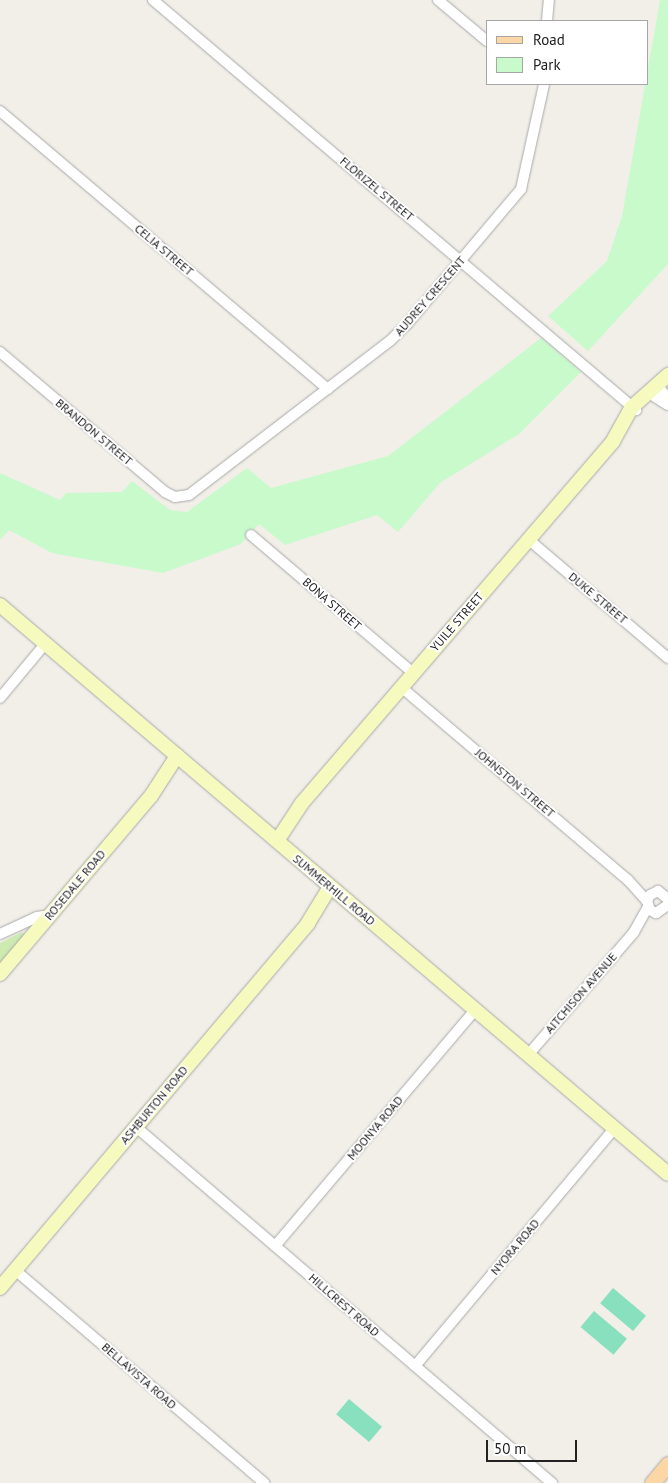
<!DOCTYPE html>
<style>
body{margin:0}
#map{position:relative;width:668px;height:1483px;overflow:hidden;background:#f2efe9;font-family:"PT Sans",sans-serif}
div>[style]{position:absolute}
.grass>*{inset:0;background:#cdebb0}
.park>*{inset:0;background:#c8facc}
.pitch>*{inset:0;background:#88e0be;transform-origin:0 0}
.roads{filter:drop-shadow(0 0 1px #a9a9a9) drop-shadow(0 0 1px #a9a9a9)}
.street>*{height:10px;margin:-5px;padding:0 5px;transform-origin:5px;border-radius:5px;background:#fff}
.secondary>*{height:14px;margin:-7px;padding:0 7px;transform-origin:7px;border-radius:7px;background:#f7fabf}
.primary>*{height:15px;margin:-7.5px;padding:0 7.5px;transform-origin:7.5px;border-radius:7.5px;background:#fcd6a4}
span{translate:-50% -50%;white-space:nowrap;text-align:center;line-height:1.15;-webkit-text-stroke:4px #fff;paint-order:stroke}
.street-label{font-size:12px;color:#222}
.legend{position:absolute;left:486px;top:20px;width:162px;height:65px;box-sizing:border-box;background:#fff;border:1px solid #a7a7a7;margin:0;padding:6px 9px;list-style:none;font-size:15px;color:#222}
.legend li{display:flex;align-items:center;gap:10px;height:25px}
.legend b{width:25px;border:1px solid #a7a7a7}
.scale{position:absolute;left:486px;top:1440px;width:91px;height:22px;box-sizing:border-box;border:2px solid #222;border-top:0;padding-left:6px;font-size:15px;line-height:18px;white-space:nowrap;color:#222;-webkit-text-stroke:4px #fff;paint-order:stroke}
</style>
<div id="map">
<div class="grass">
<i style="clip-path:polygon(22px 932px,25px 935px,0 964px,0 943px)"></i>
</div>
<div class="park">
<i style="clip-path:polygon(660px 0,668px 0,668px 264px,588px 351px,548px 316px,607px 261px,622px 216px)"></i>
<i style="clip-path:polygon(541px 338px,581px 372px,519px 434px,440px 483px,398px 532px,377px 515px,285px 545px,259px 524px,241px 544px,163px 573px,52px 553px,9px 530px,0 540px,0 473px,60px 500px,66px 493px,122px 492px,132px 481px,170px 510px,187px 512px,247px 468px,271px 488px,388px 456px)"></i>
</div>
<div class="pitch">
<i style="left:613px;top:1288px;width:43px;height:20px;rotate:40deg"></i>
<i style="left:594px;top:1311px;width:43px;height:21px;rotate:40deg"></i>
<i style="left:349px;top:1399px;width:43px;height:20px;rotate:40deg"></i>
</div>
<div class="roads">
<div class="street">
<i style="left:153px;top:0;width:634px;rotate:40.33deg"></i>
<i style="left:438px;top:0;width:64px;rotate:39.9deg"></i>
<i style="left:547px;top:21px;width:21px;rotate:-85deg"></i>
<i style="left:0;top:111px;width:430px;rotate:40.3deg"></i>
<i style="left:0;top:352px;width:216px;rotate:40.3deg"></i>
<i style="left:165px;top:492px;width:11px;rotate:27deg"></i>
<i style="left:175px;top:497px;width:14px;rotate:-8deg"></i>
<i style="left:189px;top:495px;width:253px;rotate:-37.5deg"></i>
<i style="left:390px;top:341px;width:24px;rotate:-45deg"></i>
<i style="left:407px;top:324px;width:177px;rotate:-49.8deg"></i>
<i style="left:521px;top:189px;width:107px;rotate:-77.6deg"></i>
<i style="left:668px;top:398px;width:11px;rotate:-131deg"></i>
<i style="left:661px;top:390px;width:8px;rotate:-173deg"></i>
<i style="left:653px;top:389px;width:8px;rotate:76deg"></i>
<i style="left:655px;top:397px;width:15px;rotate:32deg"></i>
<i style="left:251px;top:535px;width:213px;rotate:40.4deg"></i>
<i style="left:528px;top:539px;width:184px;rotate:40.4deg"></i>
<i style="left:401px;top:687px;width:298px;rotate:40.4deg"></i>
<i style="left:628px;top:880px;width:28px;rotate:48deg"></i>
<i style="left:0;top:698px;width:70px;rotate:-50.2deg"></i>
<i style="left:668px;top:899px;width:13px;rotate:-141deg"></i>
<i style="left:658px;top:891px;width:9px;rotate:153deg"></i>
<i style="left:650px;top:895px;width:7px;rotate:117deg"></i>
<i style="left:647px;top:901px;width:9px;rotate:72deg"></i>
<i style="left:650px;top:910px;width:7px;rotate:27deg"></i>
<i style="left:656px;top:913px;width:14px;rotate:-34deg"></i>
<i style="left:0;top:934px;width:41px;rotate:-24.7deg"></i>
<i style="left:37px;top:917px;width:12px;rotate:-9deg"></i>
<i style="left:528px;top:1055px;width:162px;rotate:-49.2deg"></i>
<i style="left:634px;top:932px;width:29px;rotate:-61deg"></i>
<i style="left:136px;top:1127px;width:548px;rotate:40.56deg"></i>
<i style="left:275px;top:1246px;width:309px;rotate:-49.7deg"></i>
<i style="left:15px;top:1270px;width:328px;rotate:40.5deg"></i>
<i style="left:415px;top:1366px;width:311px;rotate:-50deg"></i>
</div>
<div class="secondary">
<i style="left:0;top:605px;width:877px;rotate:40.42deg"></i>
<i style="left:277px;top:841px;width:45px;rotate:-56.7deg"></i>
<i style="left:302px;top:803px;width:477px;rotate:-49.3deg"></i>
<i style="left:613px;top:441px;width:38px;rotate:-61deg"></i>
<i style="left:631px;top:408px;width:50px;rotate:-41.7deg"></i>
<i style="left:0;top:974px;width:233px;rotate:-49.7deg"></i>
<i style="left:151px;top:796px;width:48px;rotate:-57deg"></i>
<i style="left:0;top:1288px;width:478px;rotate:-49.8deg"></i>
<i style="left:308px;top:923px;width:42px;rotate:-58.6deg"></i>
</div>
<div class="primary">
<i style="left:652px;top:1483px;width:25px;rotate:-50deg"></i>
</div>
</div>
<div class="street-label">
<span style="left:377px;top:189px;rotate:40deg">FLORIZEL STREET</span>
<span style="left:164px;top:250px;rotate:40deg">CELIA STREET</span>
<span style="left:430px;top:296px;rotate:-49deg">AUDREY CRESCENT</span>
<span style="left:94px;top:432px;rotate:40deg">BRANDON STREET</span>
<span style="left:598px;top:598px;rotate:40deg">DUKE STREET</span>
<span style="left:332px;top:604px;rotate:41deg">BONA STREET</span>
<span style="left:457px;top:622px;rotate:-49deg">YUILE STREET</span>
<span style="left:515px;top:783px;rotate:40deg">JOHNSTON STREET</span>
<span style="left:75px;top:885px;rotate:-50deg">ROSEDALE ROAD</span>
<span style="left:334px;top:890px;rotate:40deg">SUMMERHILL ROAD</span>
<span style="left:581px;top:993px;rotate:-49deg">AITCHISON AVENUE</span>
<span style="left:154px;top:1105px;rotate:-50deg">ASHBURTON ROAD</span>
<span style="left:375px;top:1128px;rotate:-50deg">MOONYA ROAD</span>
<span style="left:515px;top:1247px;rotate:-50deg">NYORA ROAD</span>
<span style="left:344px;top:1305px;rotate:41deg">HILLCREST ROAD</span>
<span style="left:139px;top:1376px;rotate:41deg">BELLAVISTA ROAD</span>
</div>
<ul class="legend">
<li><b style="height:6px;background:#fcd6a4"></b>Road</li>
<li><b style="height:14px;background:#c8facc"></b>Park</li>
</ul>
<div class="scale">50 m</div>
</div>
